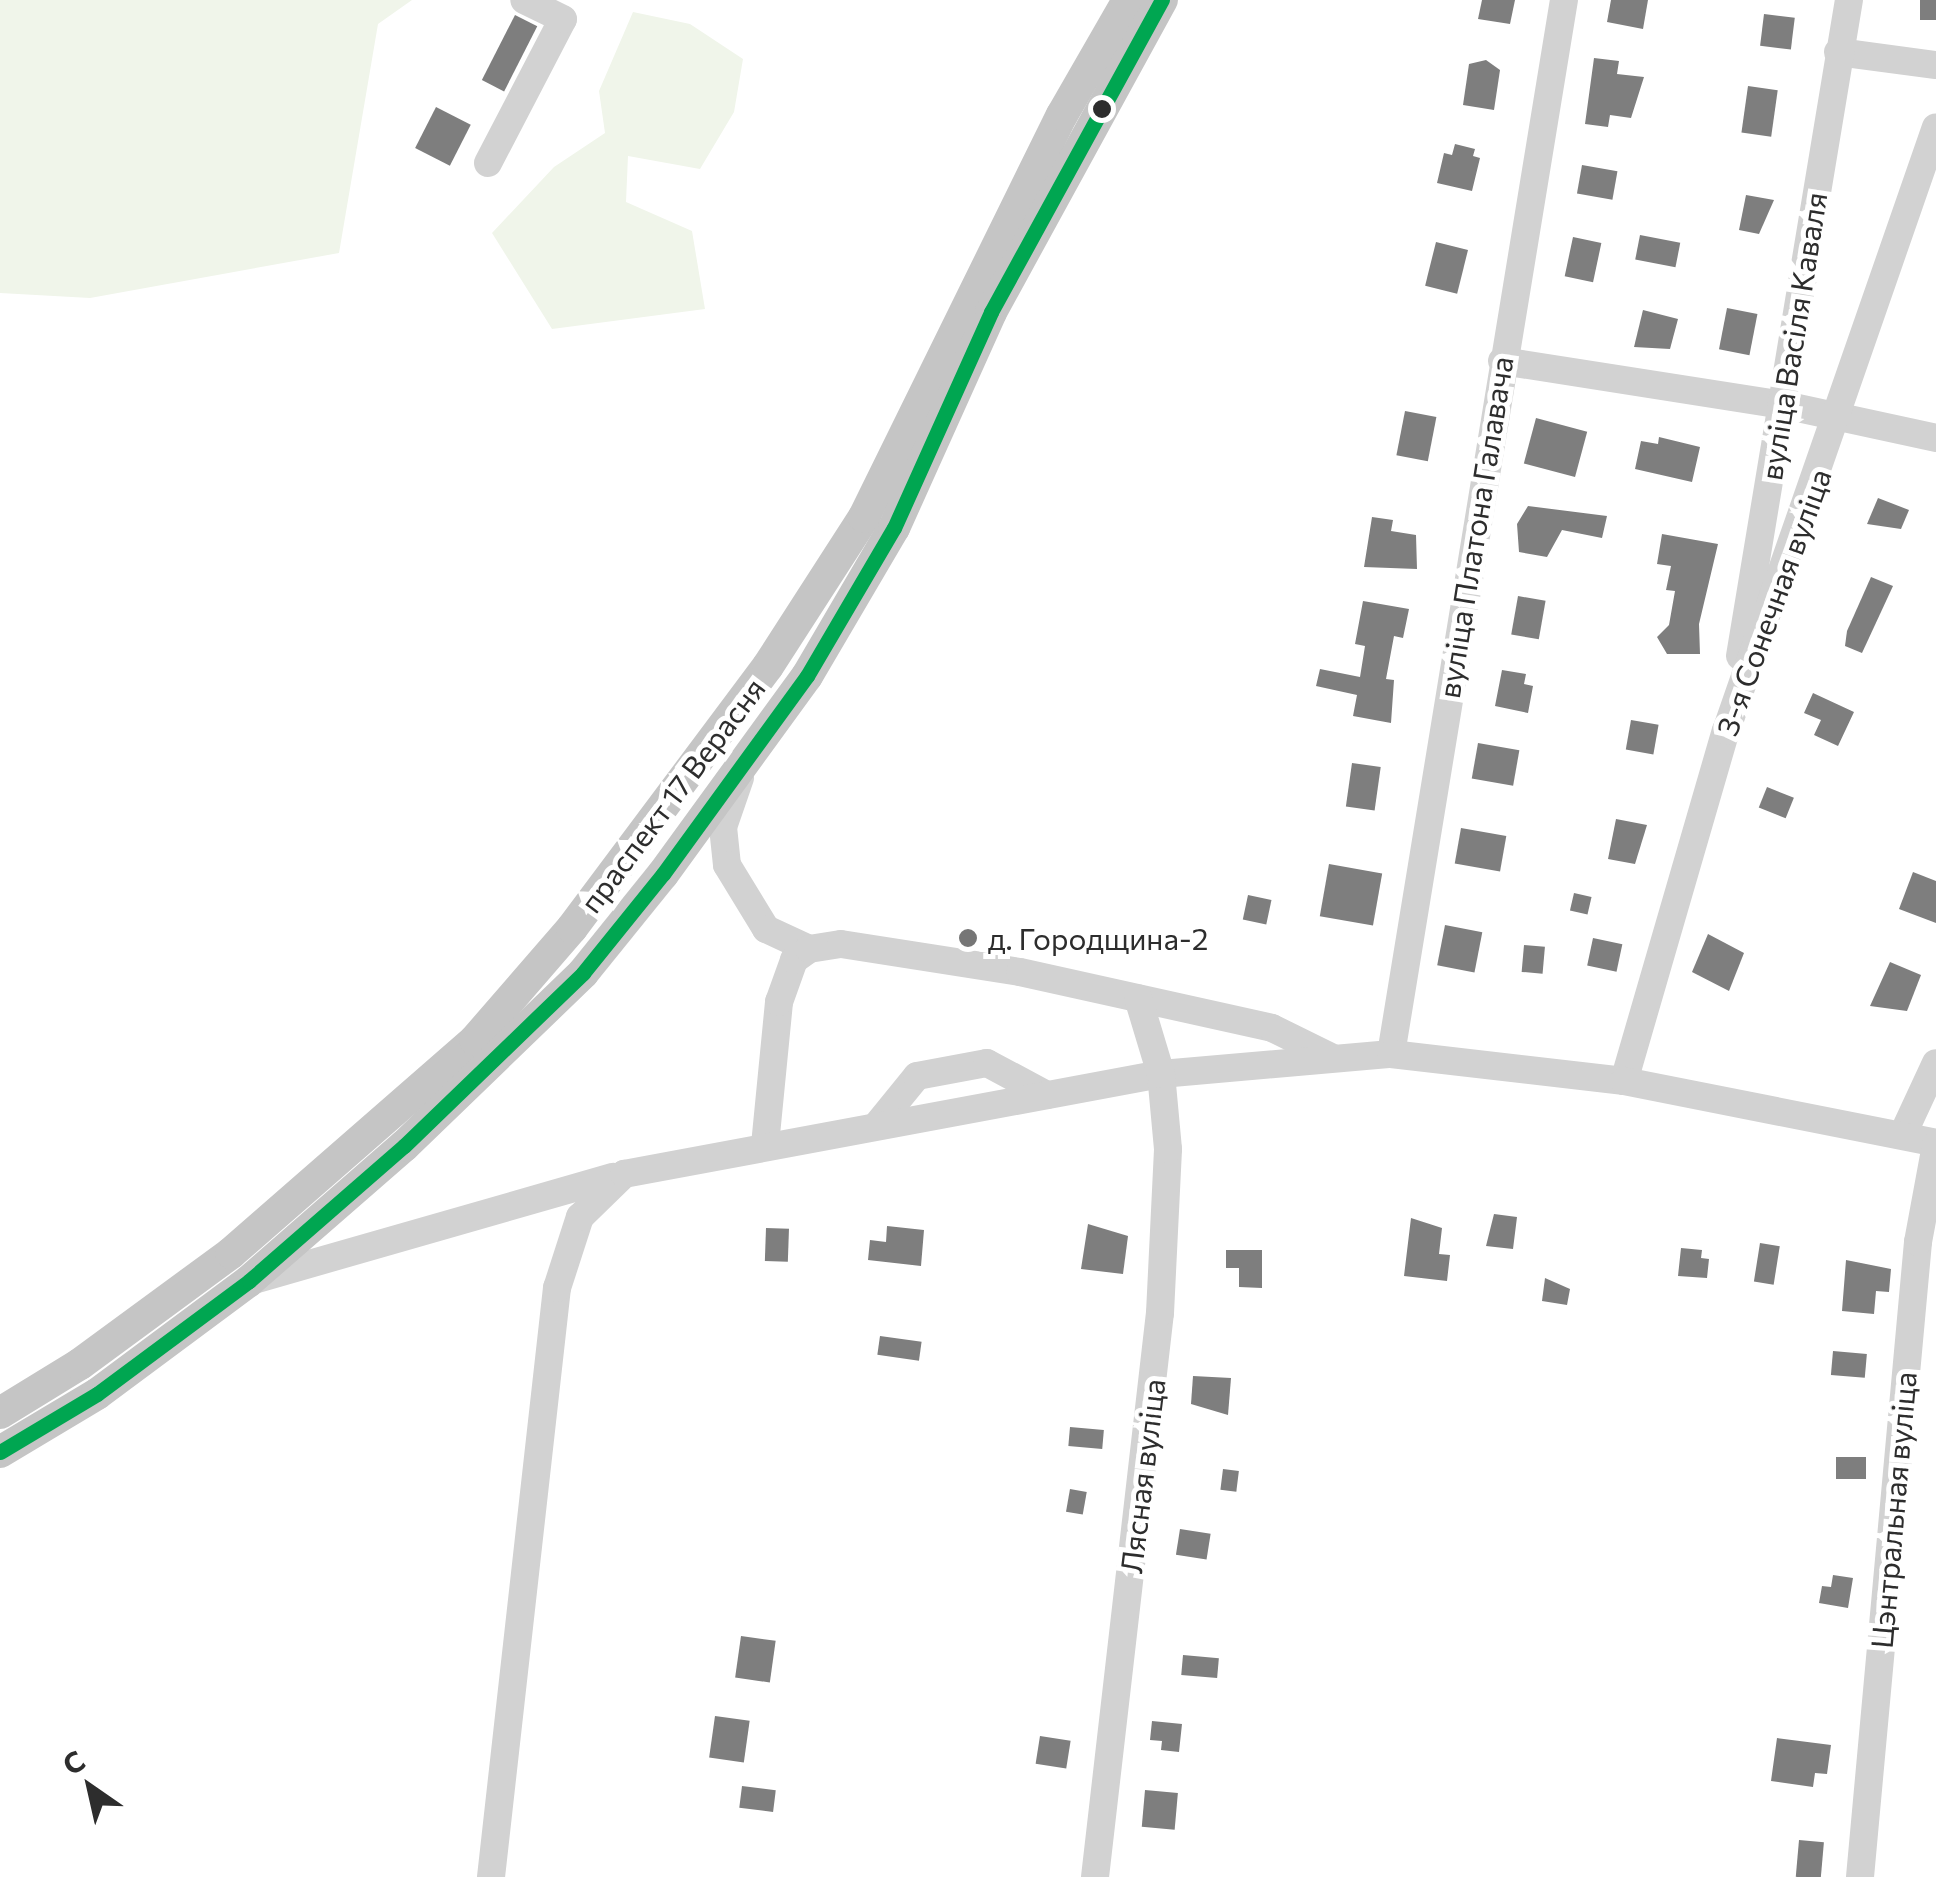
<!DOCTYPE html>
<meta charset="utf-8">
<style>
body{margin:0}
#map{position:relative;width:1936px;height:1877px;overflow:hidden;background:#fff;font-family:Commissioner,sans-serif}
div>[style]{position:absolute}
.green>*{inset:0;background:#f0f5ea}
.building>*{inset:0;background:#7e7e7e;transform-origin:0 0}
.minor>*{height:28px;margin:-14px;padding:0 14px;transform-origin:14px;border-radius:14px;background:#d2d2d2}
.major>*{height:32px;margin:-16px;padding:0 16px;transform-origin:16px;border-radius:16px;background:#c5c5c5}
.bus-1>*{height:15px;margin:-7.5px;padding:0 7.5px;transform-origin:7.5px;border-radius:7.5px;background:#00a651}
.dots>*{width:28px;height:28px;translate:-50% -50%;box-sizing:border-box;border:5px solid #fff;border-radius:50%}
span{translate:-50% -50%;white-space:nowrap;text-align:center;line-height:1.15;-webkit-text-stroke:10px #fff;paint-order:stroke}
.street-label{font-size:30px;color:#2d2d2d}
.poi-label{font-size:30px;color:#2d2d2d}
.left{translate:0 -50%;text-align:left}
.north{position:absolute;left:40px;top:1737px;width:100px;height:100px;-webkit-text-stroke:8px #fff;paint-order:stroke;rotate:326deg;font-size:28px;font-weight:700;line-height:40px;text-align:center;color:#2d2d2d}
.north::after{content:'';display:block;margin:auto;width:35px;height:45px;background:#2d2d2d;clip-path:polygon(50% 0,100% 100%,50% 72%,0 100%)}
</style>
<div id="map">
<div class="green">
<i style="clip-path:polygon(0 0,412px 0,378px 24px,339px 253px,90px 298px,0 293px)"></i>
<i style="clip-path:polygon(633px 12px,690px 24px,743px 59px,734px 112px,700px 169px,628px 156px,626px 202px,692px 231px,705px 309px,552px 329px,492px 233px,554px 167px,605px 133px,599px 91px)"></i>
</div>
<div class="building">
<i style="clip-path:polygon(1482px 0,1515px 0,1510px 24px,1478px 19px)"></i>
<i style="clip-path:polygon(1611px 0,1648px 0,1643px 29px,1607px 22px)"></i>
<i style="left:1920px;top:0;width:16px;height:20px"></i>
<i style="left:1764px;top:14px;width:31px;height:32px;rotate:7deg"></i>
<i style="left:515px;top:15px;width:25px;height:73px;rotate:27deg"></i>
<i style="clip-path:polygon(1594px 58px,1619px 61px,1617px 74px,1644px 77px,1631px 118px,1610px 115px,1608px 127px,1585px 124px)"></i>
<i style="clip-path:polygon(1486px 60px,1500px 70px,1494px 110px,1463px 105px,1469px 64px)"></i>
<i style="left:1748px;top:86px;width:30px;height:47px;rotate:8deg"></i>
<i style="left:436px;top:107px;width:39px;height:46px;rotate:27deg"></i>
<i style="clip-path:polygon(1455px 144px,1475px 149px,1473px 156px,1480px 158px,1472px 191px,1437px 183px,1444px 153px,1452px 155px)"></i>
<i style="left:1582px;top:165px;width:36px;height:29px;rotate:10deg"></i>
<i style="clip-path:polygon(1746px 195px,1774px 200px,1759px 234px,1739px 230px)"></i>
<i style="left:1640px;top:235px;width:41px;height:25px;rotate:11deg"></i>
<i style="left:1573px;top:237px;width:29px;height:40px;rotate:12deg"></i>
<i style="left:1436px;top:242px;width:33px;height:45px;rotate:14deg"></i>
<i style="left:1727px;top:308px;width:31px;height:42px;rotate:11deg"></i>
<i style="clip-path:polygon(1643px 310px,1678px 319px,1670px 349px,1634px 347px)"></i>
<i style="left:1405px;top:411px;width:32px;height:45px;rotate:11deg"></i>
<i style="left:1536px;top:418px;width:53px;height:47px;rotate:15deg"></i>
<i style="clip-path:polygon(1659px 437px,1700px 447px,1692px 482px,1635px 469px,1641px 441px,1658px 444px)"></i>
<i style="clip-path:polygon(1878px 498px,1909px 510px,1901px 529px,1867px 524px)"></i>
<i style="clip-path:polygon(1528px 506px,1607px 516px,1602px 538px,1562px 530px,1547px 557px,1519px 552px,1517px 524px)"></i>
<i style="clip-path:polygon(1372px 517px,1393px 520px,1391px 531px,1416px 535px,1417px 569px,1364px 567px)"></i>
<i style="clip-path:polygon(1662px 534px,1718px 544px,1699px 624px,1700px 654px,1667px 654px,1657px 637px,1669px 625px,1675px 591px,1666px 590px,1671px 566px,1657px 564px)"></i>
<i style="clip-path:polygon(1871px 577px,1893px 586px,1862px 653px,1845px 646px,1847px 631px)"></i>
<i style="left:1518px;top:596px;width:28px;height:39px;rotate:10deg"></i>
<i style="clip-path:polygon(1363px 601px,1409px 609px,1403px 638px,1394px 636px,1386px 679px,1394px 680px,1391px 723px,1353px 716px,1357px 695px,1316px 686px,1320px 669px,1360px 677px,1365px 646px,1355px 644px)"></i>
<i style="clip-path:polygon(1502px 670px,1526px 674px,1524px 684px,1533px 686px,1528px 713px,1495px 706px)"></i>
<i style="clip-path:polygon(1813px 693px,1854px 712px,1838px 746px,1814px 735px,1821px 720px,1804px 713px)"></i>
<i style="left:1631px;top:720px;width:28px;height:30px;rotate:10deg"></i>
<i style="left:1478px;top:743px;width:42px;height:36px;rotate:10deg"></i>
<i style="left:1352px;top:763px;width:29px;height:44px;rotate:8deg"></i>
<i style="left:1767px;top:787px;width:29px;height:22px;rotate:22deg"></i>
<i style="clip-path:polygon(1616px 819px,1647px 825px,1635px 864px,1608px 859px)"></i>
<i style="left:1461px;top:828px;width:46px;height:36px;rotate:10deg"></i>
<i style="left:1329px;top:864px;width:54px;height:53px;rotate:10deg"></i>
<i style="clip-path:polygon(1913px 872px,1936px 881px,1936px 923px,1899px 909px)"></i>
<i style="left:1574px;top:893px;width:18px;height:18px;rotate:13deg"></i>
<i style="left:1248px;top:895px;width:24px;height:25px;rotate:12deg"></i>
<i style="left:1445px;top:925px;width:38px;height:41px;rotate:11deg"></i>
<i style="clip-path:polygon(1708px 934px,1744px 953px,1729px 991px,1692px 972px)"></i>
<i style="left:1593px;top:938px;width:30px;height:28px;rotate:12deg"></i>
<i style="left:1524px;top:945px;width:21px;height:27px;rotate:5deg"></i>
<i style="clip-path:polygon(1890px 962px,1921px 975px,1907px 1011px,1870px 1006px)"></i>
<i style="clip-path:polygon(1494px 1214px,1517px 1217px,1513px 1249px,1486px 1246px)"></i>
<i style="clip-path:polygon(1411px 1218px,1442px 1228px,1439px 1254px,1450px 1255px,1447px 1281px,1404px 1276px)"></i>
<i style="clip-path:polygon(1088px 1224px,1128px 1236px,1123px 1274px,1081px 1269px)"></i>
<i style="clip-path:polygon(887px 1226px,924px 1230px,921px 1266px,868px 1260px,870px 1240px,886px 1242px)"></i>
<i style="left:766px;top:1228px;width:23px;height:33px;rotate:2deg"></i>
<i style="left:1760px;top:1243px;width:20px;height:39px;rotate:9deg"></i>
<i style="clip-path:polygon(1681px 1248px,1702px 1250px,1701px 1258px,1709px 1259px,1707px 1278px,1678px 1276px)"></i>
<i style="clip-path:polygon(1226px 1250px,1262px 1250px,1262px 1288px,1239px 1287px,1239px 1268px,1226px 1268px)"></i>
<i style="clip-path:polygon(1846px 1260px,1891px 1269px,1889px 1292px,1876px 1291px,1874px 1314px,1842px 1311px)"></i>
<i style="clip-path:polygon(1545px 1278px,1570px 1289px,1567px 1305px,1542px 1301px)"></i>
<i style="left:880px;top:1336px;width:42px;height:19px;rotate:8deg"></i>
<i style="left:1833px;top:1351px;width:34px;height:24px;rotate:5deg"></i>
<i style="clip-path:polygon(1193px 1376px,1231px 1378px,1228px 1415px,1191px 1404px)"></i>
<i style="left:1070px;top:1427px;width:34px;height:19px;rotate:5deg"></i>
<i style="left:1836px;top:1457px;width:30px;height:22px"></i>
<i style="left:1223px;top:1469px;width:16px;height:21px;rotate:7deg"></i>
<i style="left:1070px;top:1489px;width:17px;height:23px;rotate:10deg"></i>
<i style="left:1180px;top:1529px;width:31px;height:26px;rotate:9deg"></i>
<i style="clip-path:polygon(1833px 1575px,1853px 1578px,1848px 1608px,1819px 1603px,1822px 1586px,1831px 1587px)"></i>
<i style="left:741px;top:1636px;width:35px;height:42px;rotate:8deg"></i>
<i style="left:1183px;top:1655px;width:36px;height:20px;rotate:5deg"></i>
<i style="left:715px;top:1716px;width:35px;height:42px;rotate:8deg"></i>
<i style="clip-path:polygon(1152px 1721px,1182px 1724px,1179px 1752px,1161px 1750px,1162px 1741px,1150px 1740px)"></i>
<i style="left:1040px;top:1736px;width:31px;height:28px;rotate:9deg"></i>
<i style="clip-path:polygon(1777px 1738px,1831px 1745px,1827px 1774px,1815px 1773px,1813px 1787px,1771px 1781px)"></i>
<i style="left:742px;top:1786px;width:34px;height:22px;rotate:7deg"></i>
<i style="left:1145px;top:1790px;width:33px;height:37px;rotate:5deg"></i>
<i style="left:1799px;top:1840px;width:25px;height:37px;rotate:5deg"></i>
</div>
<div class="minor">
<i style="left:1838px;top:52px;width:99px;rotate:7.6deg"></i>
<i style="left:488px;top:163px;width:162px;rotate:-62.5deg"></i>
<i style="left:563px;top:19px;width:43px;rotate:-154deg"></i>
<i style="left:1502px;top:361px;width:285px;rotate:8.9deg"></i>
<i style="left:1784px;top:405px;width:156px;rotate:12.2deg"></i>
<i style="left:1740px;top:656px;width:665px;rotate:-80.57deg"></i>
<i style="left:740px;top:778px;width:52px;rotate:109.1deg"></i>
<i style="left:723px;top:827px;width:38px;rotate:84deg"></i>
<i style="left:727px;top:865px;width:75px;rotate:58.6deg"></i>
<i style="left:766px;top:929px;width:47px;rotate:24.9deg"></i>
<i style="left:1391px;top:1054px;width:1068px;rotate:-80.68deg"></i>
<i style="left:1624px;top:1081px;width:365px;rotate:-73.8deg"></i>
<i style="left:1726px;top:731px;width:639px;rotate:-70.83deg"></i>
<i style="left:877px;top:1125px;width:63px;rotate:-50.8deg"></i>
<i style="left:917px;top:1076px;width:71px;rotate:-10.5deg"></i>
<i style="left:987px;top:1063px;width:68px;rotate:28.1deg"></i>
<i style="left:1903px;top:1134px;width:78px;rotate:-65.1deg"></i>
<i style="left:765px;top:1145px;width:144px;rotate:-84.4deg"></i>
<i style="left:779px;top:1002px;width:45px;rotate:-70.3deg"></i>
<i style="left:794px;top:960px;width:19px;rotate:-36deg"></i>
<i style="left:809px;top:949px;width:32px;rotate:-9deg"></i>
<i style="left:841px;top:944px;width:181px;rotate:8.9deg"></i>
<i style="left:1020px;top:972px;width:258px;rotate:12.5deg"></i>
<i style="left:1272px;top:1028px;width:68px;rotate:26.2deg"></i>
<i style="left:250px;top:1281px;width:378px;rotate:-16deg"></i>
<i style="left:491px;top:1877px;width:593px;rotate:-83.61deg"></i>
<i style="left:557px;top:1288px;width:75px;rotate:-72.1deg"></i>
<i style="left:580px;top:1217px;width:62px;rotate:-44.3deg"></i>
<i style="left:624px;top:1174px;width:546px;rotate:-10.55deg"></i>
<i style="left:1161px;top:1074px;width:231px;rotate:-5deg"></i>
<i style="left:1391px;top:1054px;width:235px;rotate:6.6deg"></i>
<i style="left:1624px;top:1081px;width:318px;rotate:11.2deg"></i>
<i style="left:1095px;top:1877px;width:568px;rotate:-83.43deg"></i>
<i style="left:1160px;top:1313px;width:164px;rotate:-87.2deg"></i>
<i style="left:1168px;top:1149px;width:75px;rotate:-95.3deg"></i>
<i style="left:1161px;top:1074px;width:79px;rotate:-106.8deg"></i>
<i style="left:1860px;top:1877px;width:638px;rotate:-84.78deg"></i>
<i style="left:1918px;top:1242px;width:99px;rotate:-79.5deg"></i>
</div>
<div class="major">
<i style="left:0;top:1413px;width:94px;rotate:-31.5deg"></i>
<i style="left:80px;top:1364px;width:187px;rotate:-36.3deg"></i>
<i style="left:231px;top:1253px;width:324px;rotate:-41.1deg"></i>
<i style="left:475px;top:1040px;width:148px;rotate:-49.1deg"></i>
<i style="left:572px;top:928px;width:327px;rotate:-53.2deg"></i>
<i style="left:768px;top:666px;width:177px;rotate:-57.2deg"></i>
<i style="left:864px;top:517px;width:448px;rotate:-63.8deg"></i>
<i style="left:1062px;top:115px;width:133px;rotate:-60.1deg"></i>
<i style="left:0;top:1452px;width:113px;rotate:-30.9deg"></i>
<i style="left:97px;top:1394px;width:189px;rotate:-36.6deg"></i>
<i style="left:249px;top:1281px;width:206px;rotate:-41.1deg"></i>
<i style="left:404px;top:1146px;width:249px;rotate:-44deg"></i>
<i style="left:583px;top:973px;width:127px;rotate:-51.1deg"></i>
<i style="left:663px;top:874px;width:245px;rotate:-54deg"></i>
<i style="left:807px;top:676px;width:172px;rotate:-59.6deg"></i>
<i style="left:894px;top:528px;width:237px;rotate:-65.8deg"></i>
<i style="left:991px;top:312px;width:356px;rotate:-61.3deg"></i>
</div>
<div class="bus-1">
<i style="left:0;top:1452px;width:113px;rotate:-30.9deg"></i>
<i style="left:97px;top:1394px;width:189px;rotate:-36.6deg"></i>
<i style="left:249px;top:1281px;width:206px;rotate:-41.1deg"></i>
<i style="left:404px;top:1146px;width:249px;rotate:-44deg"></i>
<i style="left:583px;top:973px;width:127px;rotate:-51.1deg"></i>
<i style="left:663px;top:874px;width:245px;rotate:-54deg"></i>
<i style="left:807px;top:676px;width:172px;rotate:-59.6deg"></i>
<i style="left:894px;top:528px;width:237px;rotate:-65.8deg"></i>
<i style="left:991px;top:312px;width:356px;rotate:-61.3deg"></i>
</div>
<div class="dots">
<i style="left:1102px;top:109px;background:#2d2d2d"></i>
<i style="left:968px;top:938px;background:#767676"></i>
</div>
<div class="street-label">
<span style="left:1793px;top:336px;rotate:-81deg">вуліца Васіля Каваля</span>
<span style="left:1475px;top:527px;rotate:-81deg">вуліца Платона Галавача</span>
<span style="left:1773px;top:602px;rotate:-70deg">3-я Сонечная вуліца</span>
<span style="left:672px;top:795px;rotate:-53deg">праспект 17 Верасня</span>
<span style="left:1142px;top:1476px;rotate:-83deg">Лясная вуліца</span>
<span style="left:1893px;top:1510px;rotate:-85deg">Цэнтральная вуліца</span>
</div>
<div class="poi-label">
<span class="left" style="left:988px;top:938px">д. Городщина-2</span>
</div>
<div class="north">С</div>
</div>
